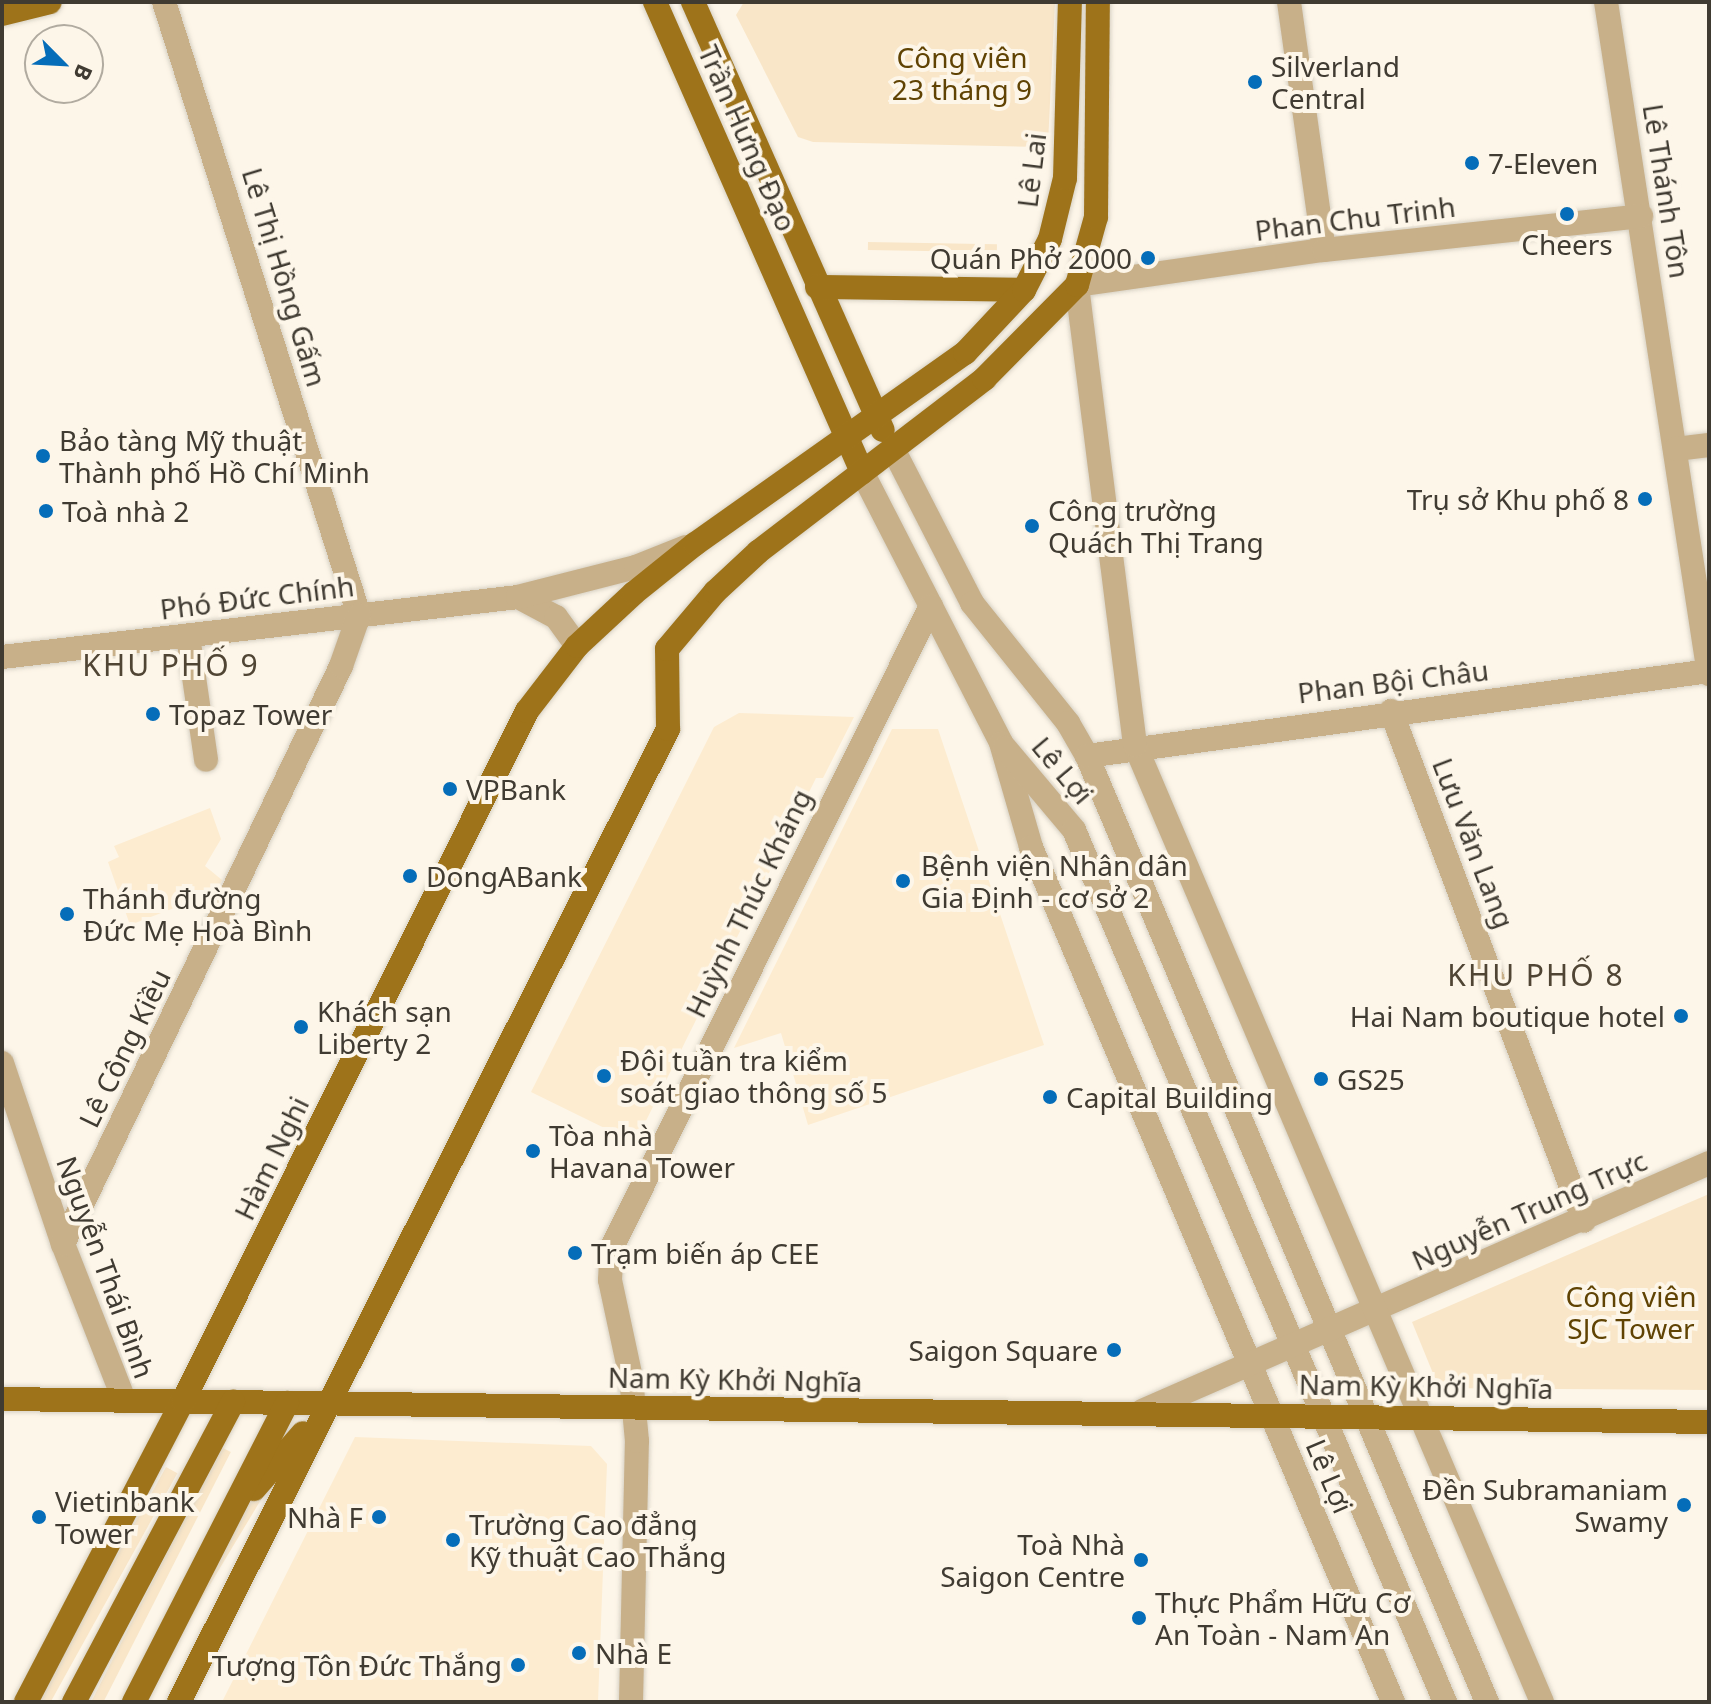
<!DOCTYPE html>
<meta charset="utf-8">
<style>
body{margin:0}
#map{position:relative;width:1711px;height:1704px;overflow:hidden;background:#fdf6e9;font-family:"Noto Sans",sans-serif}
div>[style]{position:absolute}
.built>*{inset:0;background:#fdecd0}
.green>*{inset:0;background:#f9e6c8;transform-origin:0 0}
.roads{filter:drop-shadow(0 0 2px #d7d1c4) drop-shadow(0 0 2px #d7d1c4)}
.minor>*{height:24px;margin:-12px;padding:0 12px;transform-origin:12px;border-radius:12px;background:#c8b089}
.major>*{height:24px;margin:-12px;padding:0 12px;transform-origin:12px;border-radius:12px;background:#9e731a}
.dots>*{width:22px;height:22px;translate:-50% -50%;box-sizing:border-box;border:4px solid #fdf6e9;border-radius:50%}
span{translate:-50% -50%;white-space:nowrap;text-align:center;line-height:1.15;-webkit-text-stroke:8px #fdf6e9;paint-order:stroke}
.park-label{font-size:28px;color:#604303}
.poi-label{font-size:28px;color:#403b32}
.left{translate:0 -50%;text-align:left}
.right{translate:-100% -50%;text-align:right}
.street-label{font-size:28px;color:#403b32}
.neighbourhood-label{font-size:30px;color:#504534;letter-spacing:2px}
.frame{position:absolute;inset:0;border:4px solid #403b32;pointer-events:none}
.north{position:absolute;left:24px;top:24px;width:80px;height:80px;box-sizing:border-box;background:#fdf6e9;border:2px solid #b1aba0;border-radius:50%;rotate:114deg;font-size:22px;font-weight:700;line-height:32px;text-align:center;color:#403b32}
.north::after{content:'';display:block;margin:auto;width:28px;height:36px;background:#056db9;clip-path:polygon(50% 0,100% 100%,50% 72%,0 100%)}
</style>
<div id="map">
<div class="built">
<i style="clip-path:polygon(739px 713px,854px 717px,823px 778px,816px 778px,635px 1143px,531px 1092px,714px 727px)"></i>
<i style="clip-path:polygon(892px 729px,938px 729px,1044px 1045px,808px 1125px,781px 1033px,734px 1048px)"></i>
<i style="clip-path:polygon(210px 808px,221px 839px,205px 866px,222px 880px,210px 903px,187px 903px,130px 925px,108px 862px,119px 857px,114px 846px)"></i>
<i style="clip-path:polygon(355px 1437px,591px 1446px,607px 1464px,598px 1702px,222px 1702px)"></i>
</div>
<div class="green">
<i style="clip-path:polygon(744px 2px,1055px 2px,1048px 143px,1040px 147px,813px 142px,798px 137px,736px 15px)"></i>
<i style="left:868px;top:242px;width:129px;height:8px;rotate:1deg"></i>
<i style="clip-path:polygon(1709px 1194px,1709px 1390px,1439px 1388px,1412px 1322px)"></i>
<i style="left:221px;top:1447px;width:11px;height:286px;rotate:27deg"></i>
<i style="left:166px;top:1467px;width:13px;height:264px;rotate:29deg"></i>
<i style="left:266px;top:1468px;width:12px;height:262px;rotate:31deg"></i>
</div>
<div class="roads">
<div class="minor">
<i style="left:164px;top:2px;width:643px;rotate:72.35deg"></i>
<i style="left:1289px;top:2px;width:250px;rotate:82deg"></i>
<i style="left:1606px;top:2px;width:680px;rotate:81.29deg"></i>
<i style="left:893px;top:449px;width:173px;rotate:62.8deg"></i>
<i style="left:972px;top:603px;width:154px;rotate:51.3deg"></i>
<i style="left:1068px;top:723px;width:38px;rotate:60deg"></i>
<i style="left:1087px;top:756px;width:1027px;rotate:67.08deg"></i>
<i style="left:1676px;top:449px;width:33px;rotate:-7deg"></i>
<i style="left:862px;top:472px;width:305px;rotate:62.8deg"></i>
<i style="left:1001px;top:743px;width:108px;rotate:73.9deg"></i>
<i style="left:1031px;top:847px;width:928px;rotate:67.05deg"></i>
<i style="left:518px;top:597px;width:43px;rotate:27.8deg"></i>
<i style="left:556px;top:617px;width:36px;rotate:54deg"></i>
<i style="left:188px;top:636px;width:125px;rotate:81.7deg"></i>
<i style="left:2px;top:657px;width:519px;rotate:-6.63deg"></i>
<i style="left:518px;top:597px;width:122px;rotate:-14.3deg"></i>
<i style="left:636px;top:567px;width:54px;rotate:-21.8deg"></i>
<i style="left:1391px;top:711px;width:545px;rotate:69.27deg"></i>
<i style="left:1005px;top:748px;width:107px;rotate:49.9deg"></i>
<i style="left:1074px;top:830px;width:948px;rotate:66.95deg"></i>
<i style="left:1087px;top:756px;width:628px;rotate:-7.78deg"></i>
<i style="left:2px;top:1063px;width:191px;rotate:71.4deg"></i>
<i style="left:63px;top:1244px;width:168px;rotate:68.6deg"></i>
<i style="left:63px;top:1244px;width:641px;rotate:-64.31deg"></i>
<i style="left:341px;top:666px;width:54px;rotate:-70.6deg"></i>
<i style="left:1142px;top:1411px;width:619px;rotate:-23.62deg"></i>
<i style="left:631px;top:1702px;width:261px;rotate:-88.7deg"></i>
<i style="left:637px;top:1441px;width:63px;rotate:-95.4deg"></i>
<i style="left:631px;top:1378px;width:100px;rotate:-102.1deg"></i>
<i style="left:610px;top:1280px;width:33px;rotate:-87deg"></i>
<i style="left:612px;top:1247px;width:716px;rotate:-63.54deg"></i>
<i style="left:1542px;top:1702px;width:1040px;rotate:-113.04deg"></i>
<i style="left:1135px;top:745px;width:464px;rotate:-97.2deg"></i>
<i style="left:1077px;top:285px;width:249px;rotate:-8.1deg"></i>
<i style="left:1324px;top:250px;width:319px;rotate:-6.1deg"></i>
</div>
<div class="major">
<i style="left:655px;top:2px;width:514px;rotate:66.23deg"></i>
<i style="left:693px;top:2px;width:468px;rotate:66.1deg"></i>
<i style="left:2px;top:14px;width:49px;rotate:-14deg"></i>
<i style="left:817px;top:287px;width:207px;rotate:0.8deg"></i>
<i style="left:2px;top:1399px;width:1707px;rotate:0.77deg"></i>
<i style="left:254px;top:1489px;width:74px;rotate:-48.8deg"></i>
<i style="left:26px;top:1702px;width:339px;rotate:-62.5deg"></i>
<i style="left:183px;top:1401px;width:771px;rotate:-63.5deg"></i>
<i style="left:527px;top:711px;width:82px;rotate:-52.4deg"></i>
<i style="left:577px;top:646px;width:78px;rotate:-42.9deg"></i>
<i style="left:634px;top:593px;width:78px;rotate:-38.8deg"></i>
<i style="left:695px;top:544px;width:331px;rotate:-35.3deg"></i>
<i style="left:965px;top:353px;width:86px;rotate:-46.9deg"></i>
<i style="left:1024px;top:290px;width:57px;rotate:-63deg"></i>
<i style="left:1050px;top:239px;width:63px;rotate:-76.2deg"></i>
<i style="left:1065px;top:178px;width:176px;rotate:-88.4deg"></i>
<i style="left:74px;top:1702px;width:340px;rotate:-62.1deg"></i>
<i style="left:134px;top:1702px;width:336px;rotate:-62.9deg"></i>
<i style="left:179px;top:1702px;width:1089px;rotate:-63.32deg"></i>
<i style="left:668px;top:729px;width:80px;rotate:-90.7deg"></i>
<i style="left:667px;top:649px;width:75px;rotate:-49.9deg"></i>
<i style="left:715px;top:592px;width:59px;rotate:-42.9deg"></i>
<i style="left:758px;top:552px;width:285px;rotate:-37.4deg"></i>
<i style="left:984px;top:379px;width:132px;rotate:-45.3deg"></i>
<i style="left:1077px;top:285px;width:71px;rotate:-74.4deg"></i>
<i style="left:1096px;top:217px;width:215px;rotate:-89.5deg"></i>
</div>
</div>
<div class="dots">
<i style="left:1255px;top:82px;background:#056db9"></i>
<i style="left:1472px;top:163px;background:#056db9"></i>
<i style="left:1567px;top:214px;background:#056db9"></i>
<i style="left:1148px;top:258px;background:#056db9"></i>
<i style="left:43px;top:456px;background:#056db9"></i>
<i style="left:1645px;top:499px;background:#056db9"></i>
<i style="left:46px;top:511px;background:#056db9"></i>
<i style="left:1032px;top:526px;background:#056db9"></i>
<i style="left:153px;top:714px;background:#056db9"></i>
<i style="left:450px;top:789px;background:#056db9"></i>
<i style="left:410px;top:876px;background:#056db9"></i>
<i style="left:903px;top:881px;background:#056db9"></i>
<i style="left:67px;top:914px;background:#056db9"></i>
<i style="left:1681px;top:1016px;background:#056db9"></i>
<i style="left:301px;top:1027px;background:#056db9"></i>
<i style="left:604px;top:1076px;background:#056db9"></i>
<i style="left:1321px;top:1079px;background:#056db9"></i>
<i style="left:1050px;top:1097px;background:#056db9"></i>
<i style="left:533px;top:1151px;background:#056db9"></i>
<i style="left:575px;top:1253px;background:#056db9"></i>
<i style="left:1114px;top:1350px;background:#056db9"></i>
<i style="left:1684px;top:1505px;background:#056db9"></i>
<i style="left:39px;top:1517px;background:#056db9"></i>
<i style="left:379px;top:1517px;background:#056db9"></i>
<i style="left:453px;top:1540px;background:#056db9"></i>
<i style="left:1141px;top:1560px;background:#056db9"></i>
<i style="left:1139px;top:1618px;background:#056db9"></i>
<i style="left:579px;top:1653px;background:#056db9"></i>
<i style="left:518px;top:1665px;background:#056db9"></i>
</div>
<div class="park-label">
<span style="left:962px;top:73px">Công viên<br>23 tháng 9</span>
<span style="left:1631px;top:1312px">Công viên<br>SJC Tower</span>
</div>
<div class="poi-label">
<span class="left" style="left:1271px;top:82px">Silverland<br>Central</span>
<span class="left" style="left:1488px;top:163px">7-Eleven</span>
<span style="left:1567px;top:244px">Cheers</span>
<span class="right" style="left:1132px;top:258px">Quán Phở 2000</span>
<span class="left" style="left:59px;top:456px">Bảo tàng Mỹ thuật<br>Thành phố Hồ Chí Minh</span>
<span class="right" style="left:1629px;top:499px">Trụ sở Khu phố 8</span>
<span class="left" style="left:1048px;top:526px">Công trường<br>Quách Thị Trang</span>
<span class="left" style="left:62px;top:511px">Toà nhà 2</span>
<span class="left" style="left:169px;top:714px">Topaz Tower</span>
<span class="left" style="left:466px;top:789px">VPBank</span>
<span class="left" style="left:921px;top:881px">Bệnh viện Nhân dân<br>Gia Định - cơ sở 2</span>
<span class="left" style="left:426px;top:876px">DongABank</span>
<span class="left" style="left:83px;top:914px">Thánh đường<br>Đức Mẹ Hoà Bình</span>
<span class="left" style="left:317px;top:1027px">Khách sạn<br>Liberty 2</span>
<span class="right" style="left:1665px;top:1016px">Hai Nam boutique hotel</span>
<span class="left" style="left:620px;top:1076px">Đội tuần tra kiểm<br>soát giao thông số 5</span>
<span class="left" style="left:1337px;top:1079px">GS25</span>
<span class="left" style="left:1066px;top:1097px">Capital Building</span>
<span class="left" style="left:549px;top:1151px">Tòa nhà<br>Havana Tower</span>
<span class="left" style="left:591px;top:1253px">Trạm biến áp CEE</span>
<span class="right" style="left:1098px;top:1350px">Saigon Square</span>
<span class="right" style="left:1668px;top:1505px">Đền Subramaniam<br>Swamy</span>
<span class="left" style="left:55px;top:1517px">Vietinbank<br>Tower</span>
<span class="right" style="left:363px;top:1517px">Nhà F</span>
<span class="left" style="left:469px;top:1540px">Trường Cao đẳng<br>Kỹ thuật Cao Thắng</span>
<span class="right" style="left:1125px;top:1560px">Toà Nhà<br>Saigon Centre</span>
<span class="left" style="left:1155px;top:1618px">Thực Phẩm Hữu Cơ<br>An Toàn - Nam An</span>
<span class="left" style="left:595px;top:1653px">Nhà E</span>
<span class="right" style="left:502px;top:1665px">Tượng Tôn Đức Thắng</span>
</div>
<div class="street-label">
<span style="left:748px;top:138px;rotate:66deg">Trần Hưng Đạo</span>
<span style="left:1031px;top:170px;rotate:-83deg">Lê Lai</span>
<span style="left:1667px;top:191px;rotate:81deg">Lê Thánh Tôn</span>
<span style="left:1355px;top:218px;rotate:-7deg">Phan Chu Trinh</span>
<span style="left:285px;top:277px;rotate:73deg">Lê Thị Hồng Gấm</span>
<span style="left:257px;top:597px;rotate:-7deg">Phó Đức Chính</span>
<span style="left:1393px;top:681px;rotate:-7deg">Phan Bội Châu</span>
<span style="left:1063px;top:770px;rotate:50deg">Lê Lợi</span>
<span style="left:1474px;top:843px;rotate:69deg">Lưu Văn Lang</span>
<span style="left:748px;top:903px;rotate:-64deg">Huỳnh Thúc Kháng</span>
<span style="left:124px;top:1048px;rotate:-64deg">Lê Công Kiều</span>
<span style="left:271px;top:1158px;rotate:-64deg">Hàm Nghi</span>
<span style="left:1529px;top:1210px;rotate:-24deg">Nguyễn Trung Trực</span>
<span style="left:106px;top:1267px;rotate:70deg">Nguyễn Thái Bình</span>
<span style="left:735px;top:1379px;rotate:1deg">Nam Kỳ Khởi Nghĩa</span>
<span style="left:1426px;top:1386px;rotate:1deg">Nam Kỳ Khởi Nghĩa</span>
<span style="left:1330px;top:1476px;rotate:67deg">Lê Lợi</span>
</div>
<div class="neighbourhood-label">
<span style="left:171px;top:665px">KHU PHỐ 9</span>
<span style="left:1536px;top:975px">KHU PHỐ 8</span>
</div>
<div class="frame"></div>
<div class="north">B</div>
</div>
